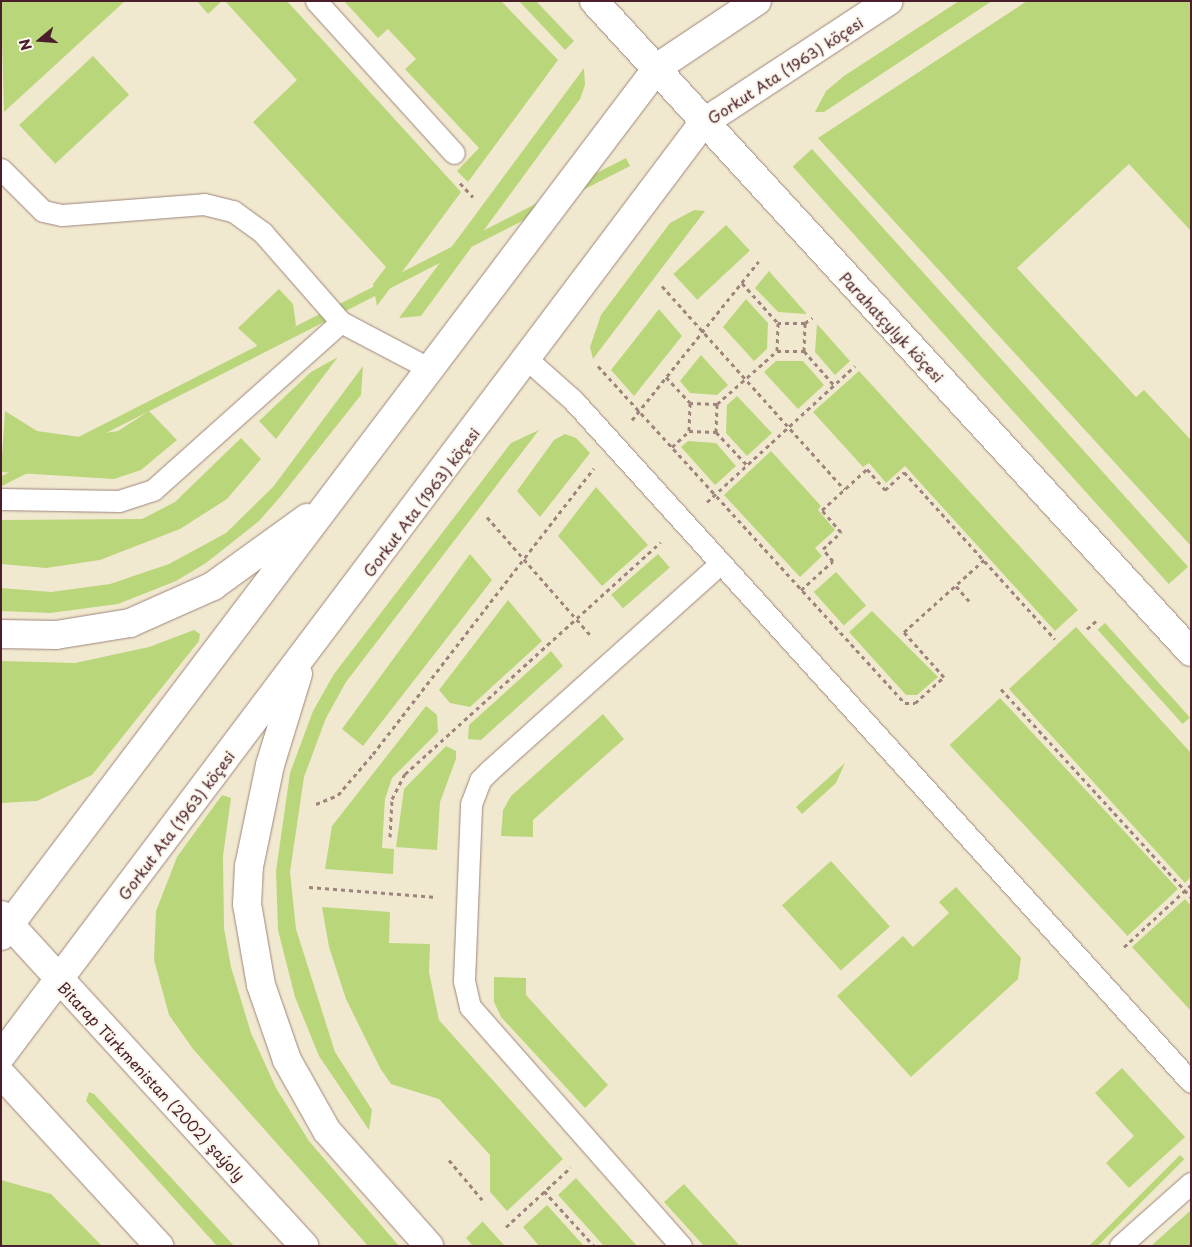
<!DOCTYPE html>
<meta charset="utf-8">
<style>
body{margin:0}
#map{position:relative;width:1192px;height:1247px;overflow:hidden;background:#f1e9cf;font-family:"Playpen Sans",sans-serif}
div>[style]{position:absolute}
.green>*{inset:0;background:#bad67b;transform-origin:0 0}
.path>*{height:3px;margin-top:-1.5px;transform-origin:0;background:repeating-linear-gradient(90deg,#9e847d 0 4px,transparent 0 8px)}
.roads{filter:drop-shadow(0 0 1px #9e847d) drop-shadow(0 0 1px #9e847d)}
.lane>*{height:21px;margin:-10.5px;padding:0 10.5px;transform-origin:10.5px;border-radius:10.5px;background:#fff}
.street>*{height:28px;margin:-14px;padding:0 14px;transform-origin:14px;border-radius:14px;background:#fff}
.primary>*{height:28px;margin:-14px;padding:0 14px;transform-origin:14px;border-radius:14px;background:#fff}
span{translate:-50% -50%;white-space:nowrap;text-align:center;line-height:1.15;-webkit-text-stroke:4.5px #fbf7ec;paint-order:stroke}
.street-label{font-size:15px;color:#4a1f2b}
.frame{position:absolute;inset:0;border:2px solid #4a1f2b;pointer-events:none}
.north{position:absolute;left:15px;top:15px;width:50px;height:50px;-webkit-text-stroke:4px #fbf7ec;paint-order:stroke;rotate:252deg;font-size:14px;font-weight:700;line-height:20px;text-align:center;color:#4a1f2b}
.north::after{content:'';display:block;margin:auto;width:18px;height:22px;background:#4a1f2b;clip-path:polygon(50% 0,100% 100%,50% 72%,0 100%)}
</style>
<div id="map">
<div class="green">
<i style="clip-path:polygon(1px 1px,125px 1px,4px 112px)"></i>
<i style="clip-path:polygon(197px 1px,222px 1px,208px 14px)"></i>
<i style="clip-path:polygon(225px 1px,287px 1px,461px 192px,377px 306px,373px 284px,386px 267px,253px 122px,297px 80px)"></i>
<i style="clip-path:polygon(344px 1px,501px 1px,558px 60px,468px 182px,457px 171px,479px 148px,405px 69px,416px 59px,388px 29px,378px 38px)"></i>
<i style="clip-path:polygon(519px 1px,536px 1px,574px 41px,565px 50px)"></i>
<i style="clip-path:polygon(959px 1px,992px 1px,824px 112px,815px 112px,826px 91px,844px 76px)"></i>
<i style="clip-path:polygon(1027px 1px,1191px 1px,1191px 231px,1129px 164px,1017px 268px,1136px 397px,1144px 390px,1191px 440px,1191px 546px,818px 138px)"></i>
<i style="left:93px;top:56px;width:53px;height:101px;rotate:47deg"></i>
<i style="clip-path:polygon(584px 68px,585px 85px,580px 99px,421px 316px,399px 318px)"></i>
<i style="left:812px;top:149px;width:562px;height:26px;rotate:48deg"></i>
<i style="left:626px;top:158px;width:9px;height:892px;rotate:63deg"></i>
<i style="clip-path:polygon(694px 210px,705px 211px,593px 359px,590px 347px,601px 315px,670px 223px)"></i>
<i style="left:726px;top:225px;width:35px;height:72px;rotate:47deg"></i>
<i style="clip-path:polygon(769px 271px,806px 313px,806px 314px,778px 312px,755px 288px)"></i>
<i style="clip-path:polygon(279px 289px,293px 304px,296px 325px,281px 342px,261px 349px,238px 328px)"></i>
<i style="clip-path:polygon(746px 299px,768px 323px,767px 349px,754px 361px,723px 327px)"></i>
<i style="clip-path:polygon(659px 309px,682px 336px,634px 396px,611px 370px)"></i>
<i style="clip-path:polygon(817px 324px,850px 361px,835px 375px,815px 352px)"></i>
<i style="clip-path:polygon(701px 355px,728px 385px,717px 395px,690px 393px,680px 381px)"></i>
<i style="clip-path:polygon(338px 357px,276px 439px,259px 421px,311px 372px)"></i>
<i style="clip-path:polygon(776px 361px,803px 361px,824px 385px,798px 409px,764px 372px)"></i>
<i style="clip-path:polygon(363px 366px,361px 395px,281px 496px,259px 521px,206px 563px,176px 581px,118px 604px,50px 613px,1px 611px,1px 588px,51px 592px,110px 584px,169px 564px,226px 533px,273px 487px)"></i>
<i style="clip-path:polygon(859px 371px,1078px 610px,1055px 631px,905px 466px,886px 483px,869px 463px,863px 467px,813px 412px)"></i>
<i style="clip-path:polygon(737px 396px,772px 433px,747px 456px,726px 433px,727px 405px)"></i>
<i style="clip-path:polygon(5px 411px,37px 431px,80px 437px,118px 431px,149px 411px,177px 440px,141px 470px,114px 479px,1px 472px)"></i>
<i style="clip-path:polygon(539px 430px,346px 682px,326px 718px,304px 777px,290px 872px,296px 929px,335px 1052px,372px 1110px,369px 1130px,319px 1056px,295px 997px,278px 930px,276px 871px,290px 773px,313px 711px,334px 674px,511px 443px)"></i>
<i style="clip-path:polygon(565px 434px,576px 438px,590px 453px,540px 517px,517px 491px,554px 440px)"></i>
<i style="clip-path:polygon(241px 438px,261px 459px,227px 499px,180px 529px,100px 560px,46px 568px,1px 564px,1px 520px,142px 519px,175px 502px)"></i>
<i style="clip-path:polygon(688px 441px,716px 443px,736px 466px,715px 485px,681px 447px)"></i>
<i style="clip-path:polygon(771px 451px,821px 506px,818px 510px,835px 530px,815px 548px,822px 556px,800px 577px,724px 495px)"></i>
<i style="clip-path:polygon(596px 487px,648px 545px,602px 586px,558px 536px)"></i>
<i style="clip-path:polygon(470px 554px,492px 580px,363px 746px,342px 729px)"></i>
<i style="left:658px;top:554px;width:18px;height:62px;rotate:49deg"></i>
<i style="left:836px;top:572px;width:45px;height:30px;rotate:48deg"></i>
<i style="clip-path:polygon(508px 600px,542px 641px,470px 707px,450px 703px,439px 690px)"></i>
<i style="clip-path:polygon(872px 611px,938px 677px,917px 695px,906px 695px,849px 632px)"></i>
<i style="left:1105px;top:623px;width:127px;height:10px;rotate:48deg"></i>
<i style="clip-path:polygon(1076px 627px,1191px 753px,1191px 877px,1185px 883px,1009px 689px)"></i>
<i style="clip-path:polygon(194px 630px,200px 634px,199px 641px,92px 775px,37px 801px,1px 803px,1px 661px,75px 663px,149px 647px)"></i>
<i style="clip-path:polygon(551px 651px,563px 666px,481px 740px,468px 739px,469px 725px)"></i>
<i style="left:1000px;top:698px;width:261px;height:69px;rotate:47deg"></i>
<i style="clip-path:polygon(426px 706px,437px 715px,438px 732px,392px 778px,385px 799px,382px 848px,394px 849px,393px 874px,325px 869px,332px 826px)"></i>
<i style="clip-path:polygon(603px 714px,624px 739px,533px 820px,533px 837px,501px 836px,503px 810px,511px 796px)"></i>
<i style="clip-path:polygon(446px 746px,456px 751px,456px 759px,440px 802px,437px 850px,396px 847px,404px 789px)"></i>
<i style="clip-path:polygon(845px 763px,836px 783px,802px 814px,796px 807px)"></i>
<i style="clip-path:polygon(222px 795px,231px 798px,223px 856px,224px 928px,231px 967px,251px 1033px,276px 1088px,309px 1141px,399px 1246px,368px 1246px,193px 1049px,169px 1015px,154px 960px,156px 911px,177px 857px)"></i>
<i style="left:831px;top:861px;width:88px;height:66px;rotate:48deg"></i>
<i style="clip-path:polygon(956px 887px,1021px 958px,1018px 979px,911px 1077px,837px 996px,903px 936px,913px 947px,949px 913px,939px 902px)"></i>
<i style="clip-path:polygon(1185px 899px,1191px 906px,1191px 1011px,1132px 947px)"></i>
<i style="clip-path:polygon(322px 907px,390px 912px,389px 943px,430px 944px,429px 972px,439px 1020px,563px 1159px,507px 1211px,490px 1192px,490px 1155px,439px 1099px,391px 1084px,380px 1068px,346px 999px,329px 947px)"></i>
<i style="clip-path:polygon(494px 977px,526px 978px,526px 995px,608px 1085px,585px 1108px,501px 1017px,494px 1002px)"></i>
<i style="clip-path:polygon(1122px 1068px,1185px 1137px,1129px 1188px,1106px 1163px,1134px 1136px,1095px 1093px)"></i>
<i style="clip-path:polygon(89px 1092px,94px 1094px,234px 1246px,217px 1246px,86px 1101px)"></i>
<i style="left:1180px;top:1155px;width:6px;height:135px;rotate:45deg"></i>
<i style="clip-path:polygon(576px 1178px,637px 1246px,604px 1246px,558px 1195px)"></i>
<i style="clip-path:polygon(1px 1180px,51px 1194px,102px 1246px,1px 1246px)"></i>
<i style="clip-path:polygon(684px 1184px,740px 1246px,704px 1246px,664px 1202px)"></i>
<i style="clip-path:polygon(547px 1205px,584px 1246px,539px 1246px,523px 1227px)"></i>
<i style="clip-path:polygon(1191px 1210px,1191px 1246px,1151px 1246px)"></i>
<i style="clip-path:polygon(483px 1221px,483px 1222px,505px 1246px,473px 1246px,466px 1238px)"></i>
</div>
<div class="path">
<i style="left:460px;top:183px;width:19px;rotate:47deg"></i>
<i style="left:742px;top:283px;width:54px;rotate:48deg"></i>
<i style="left:662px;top:286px;width:273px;rotate:48.1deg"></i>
<i style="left:805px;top:323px;width:9px;rotate:-36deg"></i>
<i style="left:804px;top:351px;width:45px;rotate:48.6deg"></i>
<i style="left:598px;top:366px;width:456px;rotate:47.7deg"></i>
<i style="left:905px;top:703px;width:10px"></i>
<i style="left:915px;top:703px;width:39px;rotate:-42deg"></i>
<i style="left:944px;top:677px;width:60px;rotate:-131.6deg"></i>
<i style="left:904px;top:632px;width:108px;rotate:-42deg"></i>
<i style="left:666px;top:377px;width:35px;rotate:47deg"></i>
<i style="left:717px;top:404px;width:80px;rotate:-41.5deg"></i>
<i style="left:777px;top:351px;width:27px"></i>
<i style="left:804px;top:351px;width:28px;rotate:-88deg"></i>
<i style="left:805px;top:323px;width:27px;rotate:180deg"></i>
<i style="left:778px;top:323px;width:28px;rotate:92deg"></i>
<i style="left:632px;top:420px;width:203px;rotate:-51.4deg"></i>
<i style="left:716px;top:432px;width:45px;rotate:46.8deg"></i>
<i style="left:672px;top:447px;width:23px;rotate:-43deg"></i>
<i style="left:689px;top:431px;width:27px;rotate:2deg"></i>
<i style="left:716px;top:432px;width:28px;rotate:-88deg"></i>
<i style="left:717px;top:404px;width:27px;rotate:-178deg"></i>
<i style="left:690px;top:403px;width:28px;rotate:92deg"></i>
<i style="left:707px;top:502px;width:201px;rotate:-42.6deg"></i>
<i style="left:487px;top:517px;width:159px;rotate:48.8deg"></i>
<i style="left:956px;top:586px;width:23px;rotate:49deg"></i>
<i style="left:801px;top:590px;width:43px;rotate:-42.2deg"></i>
<i style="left:833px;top:561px;width:16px;rotate:-130deg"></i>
<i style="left:823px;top:549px;width:25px;rotate:-43deg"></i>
<i style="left:841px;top:532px;width:29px;rotate:-131deg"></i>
<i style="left:822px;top:510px;width:61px;rotate:-42.3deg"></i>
<i style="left:867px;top:469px;width:28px;rotate:49deg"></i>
<i style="left:885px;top:490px;width:26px;rotate:-43deg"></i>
<i style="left:904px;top:472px;width:225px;rotate:47.9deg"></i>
<i style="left:1087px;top:629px;width:13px;rotate:-42deg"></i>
<i style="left:1001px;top:689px;width:282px;rotate:47.6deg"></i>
<i style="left:316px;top:804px;width:24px;rotate:-22deg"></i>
<i style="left:338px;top:795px;width:54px;rotate:-49.5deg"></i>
<i style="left:373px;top:754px;width:361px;rotate:-52.3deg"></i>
<i style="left:390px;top:837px;width:38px;rotate:-87deg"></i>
<i style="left:392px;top:799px;width:28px;rotate:-63deg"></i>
<i style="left:405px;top:774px;width:345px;rotate:-42.2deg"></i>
<i style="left:309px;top:887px;width:128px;rotate:4.5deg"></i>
<i style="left:1124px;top:947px;width:91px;rotate:-42.8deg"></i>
<i style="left:449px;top:1160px;width:56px;rotate:50.1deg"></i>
<i style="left:544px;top:1191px;width:74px;rotate:47.7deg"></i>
<i style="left:506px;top:1227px;width:88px;rotate:-42.7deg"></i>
</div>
<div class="roads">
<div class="lane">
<i style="left:316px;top:1px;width:205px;rotate:47.8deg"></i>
<i style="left:1px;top:169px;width:59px;rotate:45deg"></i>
<i style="left:43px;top:211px;width:19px;rotate:12deg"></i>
<i style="left:62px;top:215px;width:142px;rotate:-4.4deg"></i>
<i style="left:204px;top:204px;width:30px;rotate:14deg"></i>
<i style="left:233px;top:211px;width:37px;rotate:36deg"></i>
<i style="left:263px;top:233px;width:118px;rotate:48.8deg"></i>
<i style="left:341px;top:322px;width:101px;rotate:27.8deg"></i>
<i style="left:528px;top:360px;width:60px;rotate:41.6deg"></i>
<i style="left:573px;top:400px;width:920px;rotate:47.82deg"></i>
<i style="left:1px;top:499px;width:118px;rotate:1deg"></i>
<i style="left:119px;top:501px;width:36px;rotate:-18deg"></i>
<i style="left:153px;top:490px;width:252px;rotate:-41.8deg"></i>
<i style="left:681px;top:1246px;width:319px;rotate:-131.4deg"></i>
<i style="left:470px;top:1007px;width:27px;rotate:-103deg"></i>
<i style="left:464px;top:981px;width:177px;rotate:-87.7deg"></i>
<i style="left:471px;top:804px;width:26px;rotate:-69deg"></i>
<i style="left:480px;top:780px;width:14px;rotate:-45deg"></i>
<i style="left:490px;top:770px;width:310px;rotate:-41.9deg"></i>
<i style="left:1120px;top:1246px;width:95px;rotate:-41.6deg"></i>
</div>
<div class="street">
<i style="left:594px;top:1px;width:883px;rotate:47.48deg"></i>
<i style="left:1px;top:634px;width:55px;rotate:1deg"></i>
<i style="left:56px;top:635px;width:75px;rotate:-9.2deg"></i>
<i style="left:130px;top:623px;width:91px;rotate:-24deg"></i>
<i style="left:213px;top:586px;width:116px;rotate:-35.9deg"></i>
<i style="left:298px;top:674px;width:95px;rotate:107.1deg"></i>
<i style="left:270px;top:765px;width:103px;rotate:101.7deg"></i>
<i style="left:249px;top:866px;width:38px;rotate:93deg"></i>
<i style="left:247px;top:904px;width:82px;rotate:80.2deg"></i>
<i style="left:261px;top:985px;width:79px;rotate:70.9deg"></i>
<i style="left:287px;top:1060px;width:81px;rotate:60.6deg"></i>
<i style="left:327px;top:1131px;width:154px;rotate:48.4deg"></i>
<i style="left:1px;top:936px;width:1089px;rotate:-52.91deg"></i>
<i style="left:658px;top:67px;width:119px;rotate:-33.7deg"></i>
<i style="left:1px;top:1056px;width:1168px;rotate:-53.04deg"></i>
<i style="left:703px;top:123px;width:222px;rotate:-33.3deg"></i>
</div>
<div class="primary">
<i style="left:1px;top:915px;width:449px;rotate:47.5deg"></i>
<i style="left:1px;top:1074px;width:234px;rotate:47.4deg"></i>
</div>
</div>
<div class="street-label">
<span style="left:785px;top:70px;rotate:-33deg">Gorkut Ata (1963) köçesi</span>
<span style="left:892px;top:327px;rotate:47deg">Parahatçylyk köçesi</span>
<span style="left:421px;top:502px;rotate:-53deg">Gorkut Ata (1963) köçesi</span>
<span style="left:176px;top:825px;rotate:-53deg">Gorkut Ata (1963) köçesi</span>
<span style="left:152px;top:1081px;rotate:47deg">Bitarap Türkmenistan (2002) şaýoly</span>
</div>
<div class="frame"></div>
<div class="north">N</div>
</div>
